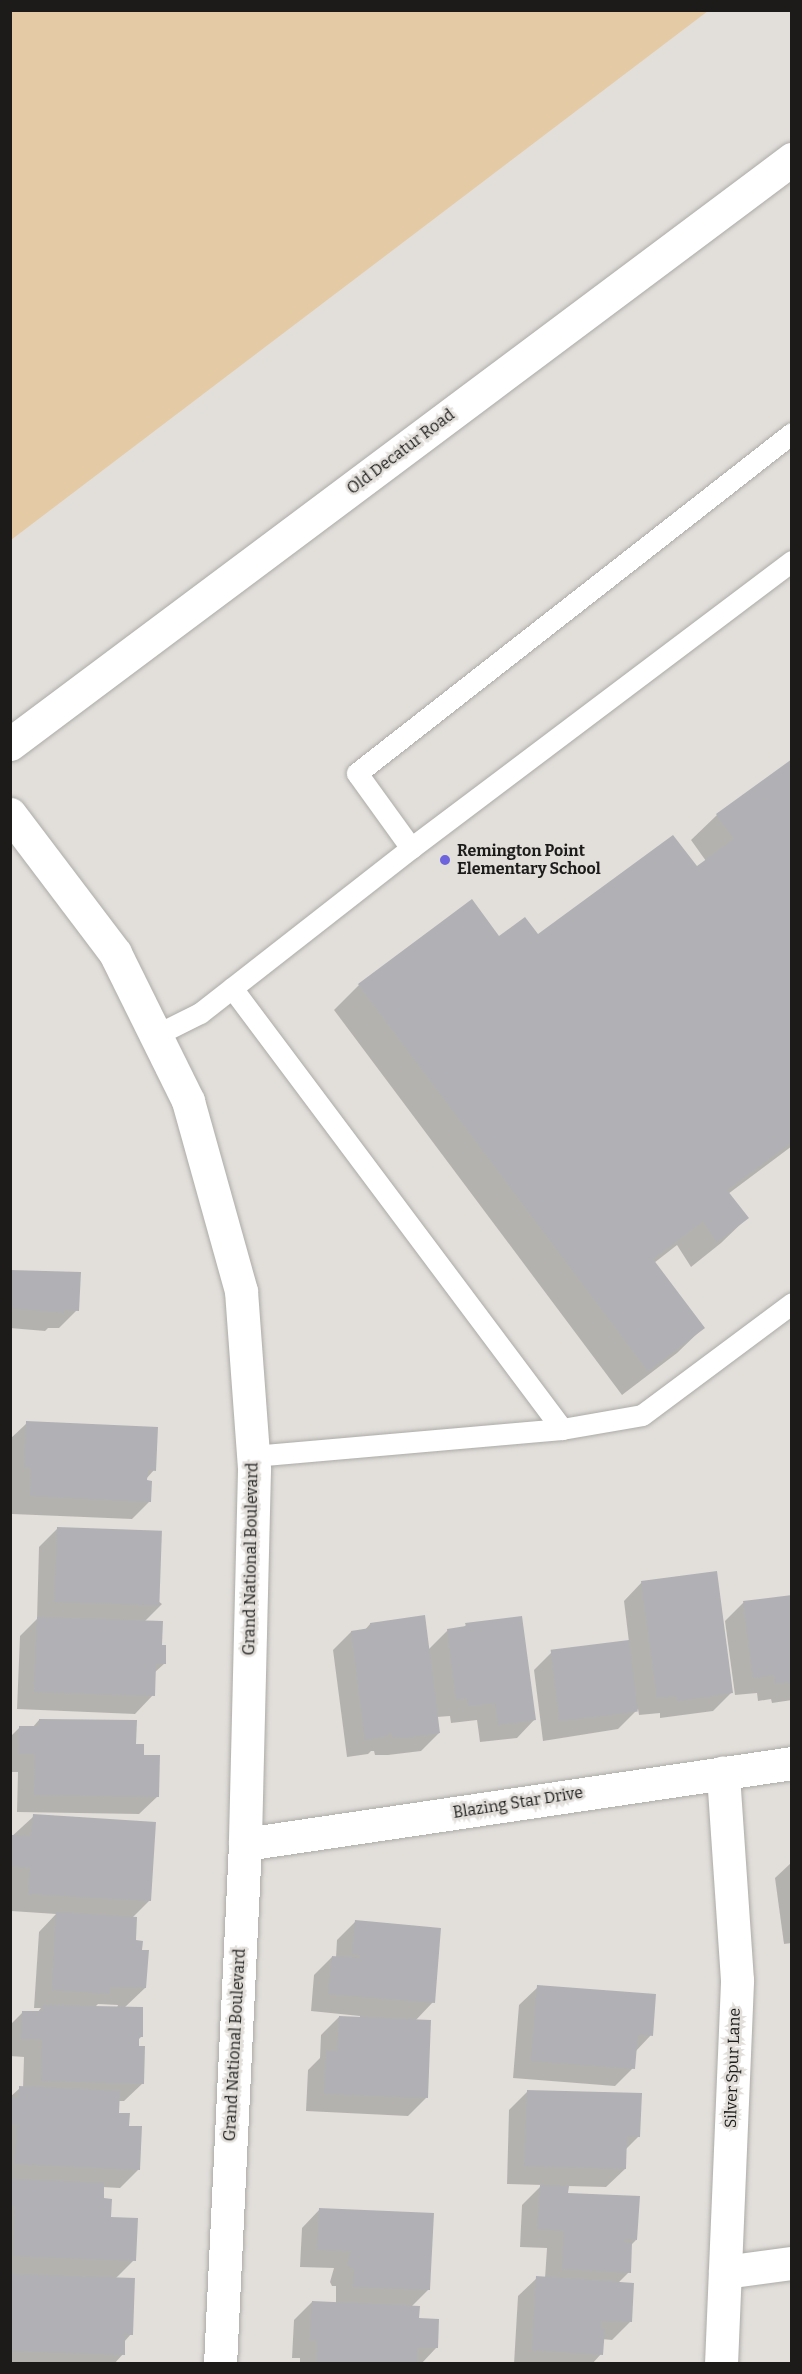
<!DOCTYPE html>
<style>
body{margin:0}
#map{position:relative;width:802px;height:2374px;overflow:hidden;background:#e2dfdb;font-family:Bitter,serif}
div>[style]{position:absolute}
.green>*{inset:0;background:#e5cba5}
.shadow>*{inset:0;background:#0003}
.building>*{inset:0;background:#b1b1b5;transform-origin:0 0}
.roads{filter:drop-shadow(0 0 2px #adaba7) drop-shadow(0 0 2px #adaba7)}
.lane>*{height:21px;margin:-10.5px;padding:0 10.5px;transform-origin:10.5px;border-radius:10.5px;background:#fff}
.street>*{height:33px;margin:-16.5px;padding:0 16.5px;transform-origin:16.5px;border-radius:16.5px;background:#fff}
.secondary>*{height:33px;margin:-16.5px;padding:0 16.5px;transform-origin:16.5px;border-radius:16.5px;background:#fff}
.dots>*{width:16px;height:16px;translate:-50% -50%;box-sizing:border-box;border:3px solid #e2dfdb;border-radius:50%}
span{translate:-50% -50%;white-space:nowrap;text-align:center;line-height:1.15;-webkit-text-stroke:5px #e2dfdb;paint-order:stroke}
.street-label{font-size:16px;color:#1c1b1a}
.poi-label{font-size:16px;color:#1c1b1a;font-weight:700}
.left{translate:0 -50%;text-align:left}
.frame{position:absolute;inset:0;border:12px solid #1c1b1a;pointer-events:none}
</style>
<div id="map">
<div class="green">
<i style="clip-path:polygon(11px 10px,708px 10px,708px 11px,11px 540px)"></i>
</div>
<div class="shadow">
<i style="clip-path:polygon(792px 760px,792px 1146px,728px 1194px,747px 1218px,721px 1243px,691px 1267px,677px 1245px,654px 1263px,703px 1328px,677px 1353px,622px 1395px,334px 1010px,359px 985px,499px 938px,537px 936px,696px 868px,706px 861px,691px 840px,717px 815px)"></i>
<i style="clip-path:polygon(10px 1271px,77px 1310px,59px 1328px,48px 1328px,45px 1331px,10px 1328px)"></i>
<i style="clip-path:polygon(27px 1423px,154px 1470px,146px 1479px,150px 1501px,132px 1519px,12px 1514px,10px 1439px)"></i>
<i style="clip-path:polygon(57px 1529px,162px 1604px,144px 1622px,161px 1647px,164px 1664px,154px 1673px,153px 1695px,135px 1714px,17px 1709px,20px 1636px,37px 1619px,39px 1547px)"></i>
<i style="clip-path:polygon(642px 1582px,731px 1693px,713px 1711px,660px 1718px,660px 1713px,639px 1715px,638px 1709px,618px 1729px,543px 1741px,534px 1670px,552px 1652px,629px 1642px,624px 1601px)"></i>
<i style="clip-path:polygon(792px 1596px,792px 1700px,772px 1703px,771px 1699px,758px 1701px,757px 1693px,735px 1695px,725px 1621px,743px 1603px)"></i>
<i style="clip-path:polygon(370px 1624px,428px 1650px,448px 1630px,463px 1628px,466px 1625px,535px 1719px,517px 1738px,480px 1742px,477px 1720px,451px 1723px,450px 1716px,437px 1717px,439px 1733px,421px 1751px,388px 1755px,375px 1755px,374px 1751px,371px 1751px,368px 1754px,347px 1757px,333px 1650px,351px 1632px,364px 1631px)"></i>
<i style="clip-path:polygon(39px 1720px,135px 1745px,142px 1756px,158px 1796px,139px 1814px,17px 1812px,18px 1772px,10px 1772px,10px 1737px,20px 1727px,32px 1728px)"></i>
<i style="clip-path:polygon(evenodd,34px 1816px,150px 1900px,132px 1918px,145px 1988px,124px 2008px,141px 2037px,137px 2041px,143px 2083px,124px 2101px,118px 2101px,117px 2114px,127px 2127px,138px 2170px,120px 2188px,102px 2187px,102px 2200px,109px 2218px,134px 2260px,115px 2279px,131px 2334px,124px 2342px,123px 2354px,114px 2364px,10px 2364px,10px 2277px,13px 2274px,10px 2274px,10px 2097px,20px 2088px,23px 2088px,24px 2057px,10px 2056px,10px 2025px,23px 2012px,37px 2013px,41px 2008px,34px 2008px,39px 1932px,56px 1914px,11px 1911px,10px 1838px,34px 1816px,98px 2004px,118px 2005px,117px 2008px,94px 2008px,98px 2004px)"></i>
<i style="clip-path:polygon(792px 1862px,792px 1943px,784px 1944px,775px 1878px)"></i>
<i style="clip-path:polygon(355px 1922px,433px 2002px,415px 2021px,426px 2098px,408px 2116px,306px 2111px,308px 2070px,320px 2058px,321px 2035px,339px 2017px,360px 2018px,360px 2016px,311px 2011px,314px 1975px,332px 1957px,336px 1957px,337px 1940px)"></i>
<i style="clip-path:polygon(538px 1987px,651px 2035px,635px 2052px,633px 2068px,615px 2086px,513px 2078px,519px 2005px)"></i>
<i style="clip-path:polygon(528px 2091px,639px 2136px,625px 2150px,625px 2169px,606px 2187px,567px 2186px,566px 2194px,636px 2240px,631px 2245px,629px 2272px,618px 2283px,630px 2322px,612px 2340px,602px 2339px,601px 2354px,592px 2364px,514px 2364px,518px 2296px,537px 2278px,545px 2278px,547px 2248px,520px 2247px,522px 2205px,542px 2185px,507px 2184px,509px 2110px)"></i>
<i style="clip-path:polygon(320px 2209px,429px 2289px,411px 2307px,437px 2347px,421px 2364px,300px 2364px,300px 2358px,292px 2358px,294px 2320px,312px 2302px,336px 2303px,336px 2286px,332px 2286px,330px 2282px,334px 2268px,300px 2267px,302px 2228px)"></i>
</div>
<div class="building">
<i style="clip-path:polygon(792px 759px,792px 1142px,727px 1190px,749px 1218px,717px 1242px,703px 1221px,653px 1259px,705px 1328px,648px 1371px,358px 984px,472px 899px,499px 936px,525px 917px,538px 934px,673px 835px,697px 866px,734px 839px,716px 814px)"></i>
<i style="clip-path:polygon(10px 1270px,81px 1272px,79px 1311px,64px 1310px,64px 1313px,10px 1308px)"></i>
<i style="clip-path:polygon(26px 1421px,158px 1427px,156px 1471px,148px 1470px,147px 1480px,152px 1481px,151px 1502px,30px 1496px,31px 1468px,24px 1467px)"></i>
<i style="left:57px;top:1527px;width:105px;height:75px;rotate:2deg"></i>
<i style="clip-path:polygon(717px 1571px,733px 1693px,678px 1701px,677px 1696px,657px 1698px,641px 1581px)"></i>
<i style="clip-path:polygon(792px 1595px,792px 1688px,790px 1688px,789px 1682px,775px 1684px,775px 1675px,753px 1678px,743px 1601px)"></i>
<i style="clip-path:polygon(425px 1615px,440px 1733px,407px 1738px,392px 1737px,392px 1733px,388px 1733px,387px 1736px,365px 1740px,351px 1631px,370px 1628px,370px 1623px)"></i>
<i style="clip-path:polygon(522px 1616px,536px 1720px,498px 1725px,495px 1703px,468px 1706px,467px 1698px,456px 1700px,447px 1629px,466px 1626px,465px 1623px)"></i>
<i style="clip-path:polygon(37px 1617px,163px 1621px,162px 1645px,166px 1645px,166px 1664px,156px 1664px,155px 1696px,34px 1692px)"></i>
<i style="left:629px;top:1640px;width:72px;height:79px;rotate:83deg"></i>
<i style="clip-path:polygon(39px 1719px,137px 1720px,136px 1744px,144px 1744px,144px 1755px,160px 1755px,159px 1797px,34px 1795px,35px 1754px,19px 1754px,19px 1726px,39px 1726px)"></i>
<i style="clip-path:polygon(33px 1814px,156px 1822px,151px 1901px,28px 1894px,30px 1868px,10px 1866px,10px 1854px,12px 1835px,31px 1836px)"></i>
<i style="clip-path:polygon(56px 1912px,137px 1917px,136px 1940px,143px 1941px,142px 1950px,149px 1950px,146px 1988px,110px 1987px,110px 1994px,52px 1990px)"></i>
<i style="clip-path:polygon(355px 1920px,441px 1928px,435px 2003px,328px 1994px,332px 1956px,360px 1958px,360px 1955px,352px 1954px)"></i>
<i style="clip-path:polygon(537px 1985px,656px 1994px,653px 2036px,638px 2034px,635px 2069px,531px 2061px)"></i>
<i style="clip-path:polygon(43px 2005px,143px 2007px,143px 2037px,139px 2037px,139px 2046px,145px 2046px,144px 2084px,41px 2081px,42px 2039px,21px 2039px,22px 2011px,43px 2011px)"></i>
<i style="clip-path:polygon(339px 2016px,431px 2020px,428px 2098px,324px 2094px,326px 2051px,337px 2051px)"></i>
<i style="clip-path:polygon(19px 2086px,120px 2091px,119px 2113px,130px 2113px,129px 2126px,142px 2126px,140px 2170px,15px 2164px,17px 2125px,10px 2124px,10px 2098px,19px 2098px)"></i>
<i style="clip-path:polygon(527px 2090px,642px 2093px,640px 2137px,627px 2136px,626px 2169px,524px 2166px)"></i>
<i style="clip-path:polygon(10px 2179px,104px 2183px,104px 2198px,112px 2199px,111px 2217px,138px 2218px,136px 2261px,13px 2256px,15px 2206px,10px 2206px)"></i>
<i style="clip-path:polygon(540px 2185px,569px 2186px,568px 2193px,640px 2196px,637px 2240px,623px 2239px,623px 2242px,632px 2243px,631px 2273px,562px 2269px,564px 2231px,537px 2229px)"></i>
<i style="clip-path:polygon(319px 2208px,434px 2213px,430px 2290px,353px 2287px,354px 2268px,350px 2268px,347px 2264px,351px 2251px,317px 2250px)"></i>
<i style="clip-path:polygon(11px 2274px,135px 2278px,133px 2335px,125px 2335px,125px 2355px,10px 2351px)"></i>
<i style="clip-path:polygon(536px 2276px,634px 2283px,632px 2322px,601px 2321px,601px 2329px,605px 2329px,603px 2355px,532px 2350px)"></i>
<i style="clip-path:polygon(312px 2301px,420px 2306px,419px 2318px,439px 2319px,438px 2348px,417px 2348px,417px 2364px,317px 2364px,317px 2341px,310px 2340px)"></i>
</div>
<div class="roads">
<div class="lane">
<i style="left:411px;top:848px;width:92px;rotate:-125.8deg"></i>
<i style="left:357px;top:773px;width:552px;rotate:-38.01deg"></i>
<i style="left:232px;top:988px;width:551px;rotate:53.19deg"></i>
<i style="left:156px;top:1035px;width:49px;rotate:-26.6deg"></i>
<i style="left:200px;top:1013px;width:268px;rotate:-38deg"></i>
<i style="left:411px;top:848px;width:477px;rotate:-37deg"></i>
<i style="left:253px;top:1456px;width:310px;rotate:-5deg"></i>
<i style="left:562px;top:1429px;width:81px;rotate:-9.9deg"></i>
<i style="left:642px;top:1415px;width:187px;rotate:-36.7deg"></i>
</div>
<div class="street">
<i style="left:10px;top:814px;width:174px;rotate:52.9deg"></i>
<i style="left:115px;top:953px;width:165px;rotate:63.7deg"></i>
<i style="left:188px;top:1101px;width:197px;rotate:74.4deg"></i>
<i style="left:241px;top:1291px;width:179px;rotate:85.8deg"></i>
<i style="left:254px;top:1470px;width:374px;rotate:91.4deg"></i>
<i style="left:245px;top:1844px;width:521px;rotate:92.75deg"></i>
<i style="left:245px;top:1844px;width:553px;rotate:-8.42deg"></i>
<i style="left:725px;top:2272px;width:68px;rotate:-7.7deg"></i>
<i style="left:721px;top:2364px;width:384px;rotate:-87.6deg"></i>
<i style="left:737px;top:1980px;width:208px;rotate:-93.9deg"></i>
</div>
<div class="secondary">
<i style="left:10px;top:744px;width:977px;rotate:-36.8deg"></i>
</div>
</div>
<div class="dots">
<i style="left:445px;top:860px;background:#6c63dd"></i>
</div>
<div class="street-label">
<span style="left:401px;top:452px;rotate:-37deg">Old Decatur Road</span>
<span style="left:251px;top:1559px;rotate:-89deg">Grand National Boulevard</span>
<span style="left:518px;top:1803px;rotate:-9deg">Blazing Star Drive</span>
<span style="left:235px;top:2045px;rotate:-87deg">Grand National Boulevard</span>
<span style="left:733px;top:2068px;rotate:-88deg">Silver Spur Lane</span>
</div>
<div class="poi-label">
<span class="left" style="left:457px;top:860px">Remington Point<br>Elementary School</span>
</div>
<div class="frame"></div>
</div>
